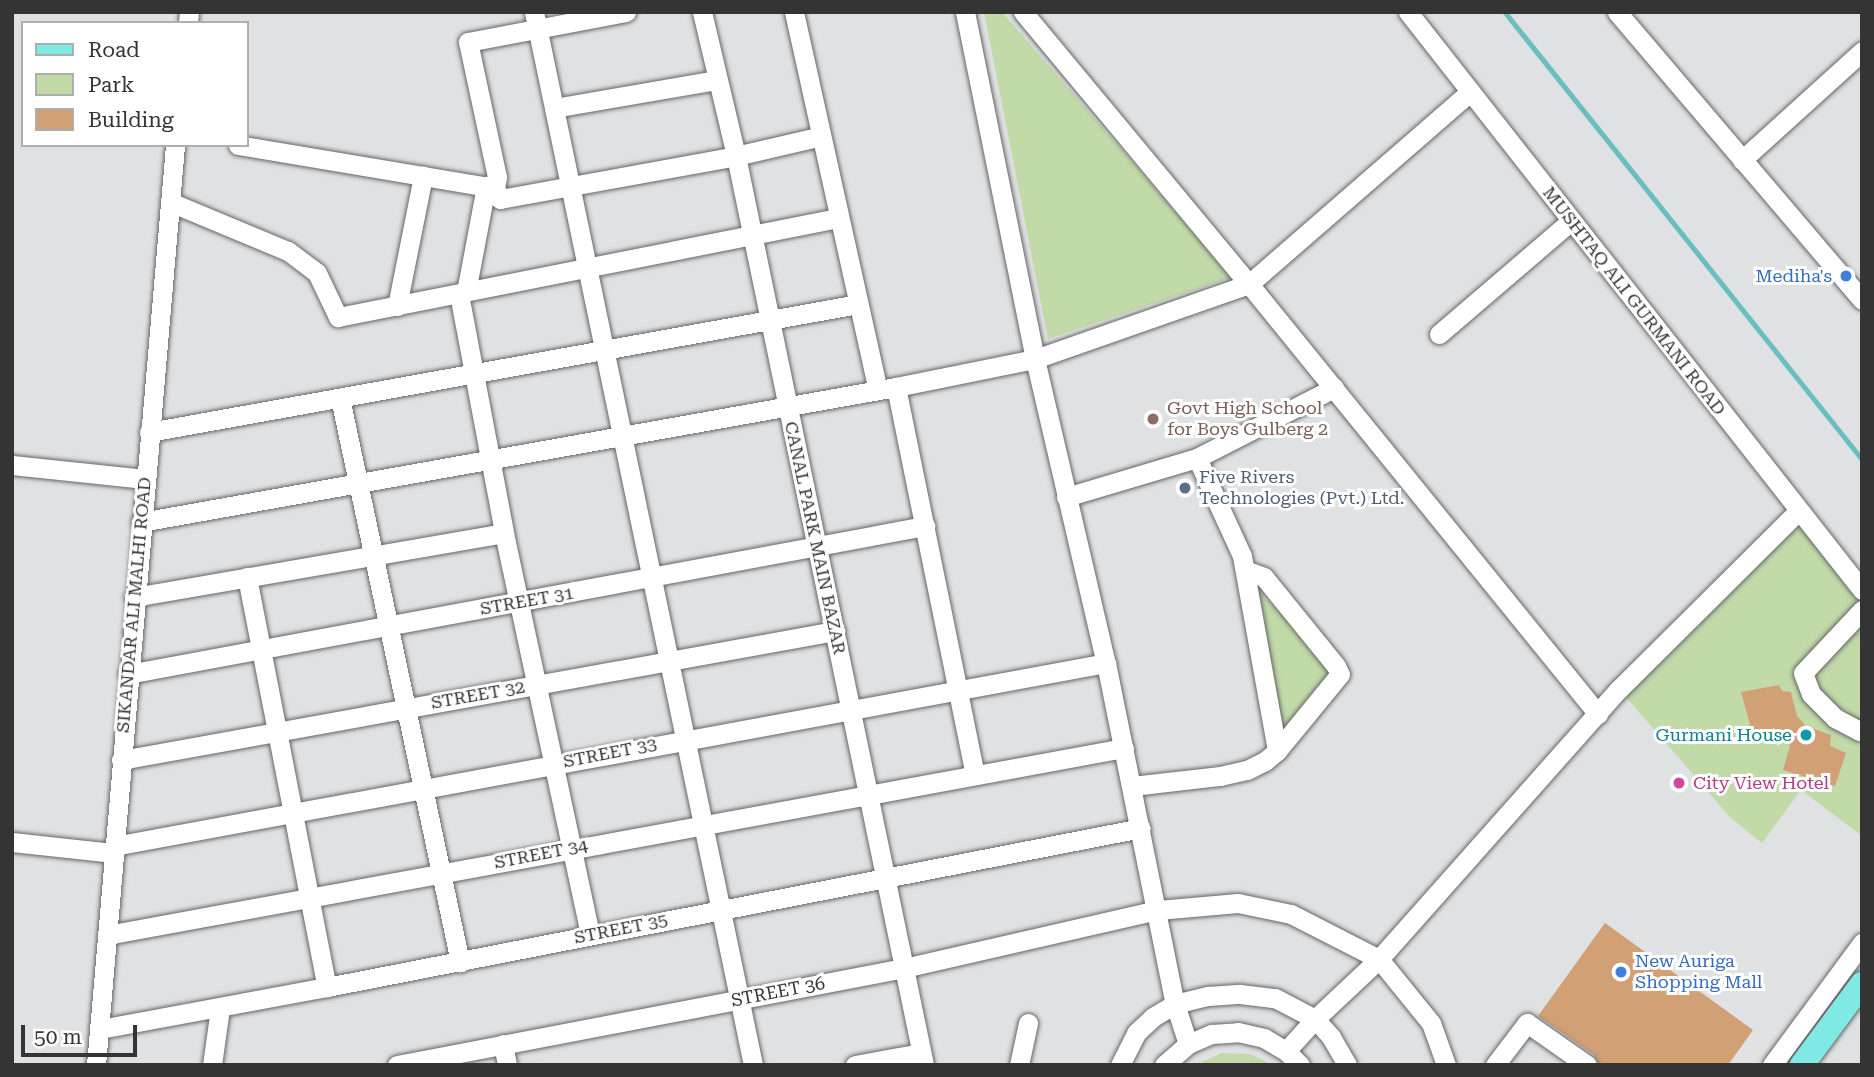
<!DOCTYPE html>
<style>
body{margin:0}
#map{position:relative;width:1874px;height:1077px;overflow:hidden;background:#e0e1e3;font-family:"Roboto Serif",serif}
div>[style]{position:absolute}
.green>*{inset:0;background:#c1daa8}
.stream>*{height:4.5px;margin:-2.25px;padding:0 2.25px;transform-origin:2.25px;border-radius:2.25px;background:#69bebf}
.building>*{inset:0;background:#d1a075}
.roads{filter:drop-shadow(0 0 2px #656668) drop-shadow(0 0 2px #656668)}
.minor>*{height:19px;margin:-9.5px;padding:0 9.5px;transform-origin:9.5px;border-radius:9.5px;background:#fff}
.major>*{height:24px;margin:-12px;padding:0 12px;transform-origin:12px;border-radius:12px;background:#7fe9e4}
.dots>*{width:19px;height:19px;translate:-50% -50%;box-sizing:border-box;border:4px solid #fff;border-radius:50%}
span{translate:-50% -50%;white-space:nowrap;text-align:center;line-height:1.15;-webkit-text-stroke:6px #fff;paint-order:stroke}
.shop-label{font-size:18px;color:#366cbe}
.right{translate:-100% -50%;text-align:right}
.left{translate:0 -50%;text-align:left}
.street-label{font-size:18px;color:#343435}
.education-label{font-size:18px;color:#785e54}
.service-label{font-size:18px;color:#4e5e75}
.culture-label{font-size:18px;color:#0d838f}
.hotel-label{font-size:18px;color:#b23c85}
.frame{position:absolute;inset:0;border:14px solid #343435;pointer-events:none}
.legend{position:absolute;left:21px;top:21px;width:228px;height:126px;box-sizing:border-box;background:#fff;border:2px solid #aeaeae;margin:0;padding:9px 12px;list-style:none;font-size:21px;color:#343435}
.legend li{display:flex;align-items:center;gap:14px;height:35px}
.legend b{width:35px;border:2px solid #aeaeae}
.scale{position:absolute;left:21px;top:1025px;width:116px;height:32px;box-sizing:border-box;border:4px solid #343435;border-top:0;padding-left:9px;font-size:21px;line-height:24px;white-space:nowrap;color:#343435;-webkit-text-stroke:5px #fff;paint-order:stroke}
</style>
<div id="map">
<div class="green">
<i style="clip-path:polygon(984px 12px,1002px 12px,1232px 277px,1048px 339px)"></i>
<i style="clip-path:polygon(1798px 511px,1862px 589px,1862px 836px,1801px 790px,1762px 843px,1730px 817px,1619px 689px)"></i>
<i style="clip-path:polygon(1255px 588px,1331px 665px,1334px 673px,1279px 735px)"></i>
<i style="clip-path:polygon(1222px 1053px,1250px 1054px,1273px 1065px,1196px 1065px)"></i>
</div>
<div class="stream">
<i style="left:1505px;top:12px;width:572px;rotate:51.39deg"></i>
</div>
<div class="building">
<i style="clip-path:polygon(1779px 685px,1782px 691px,1791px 692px,1797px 716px,1806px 726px,1831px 735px,1830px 746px,1846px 753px,1835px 786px,1783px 770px,1790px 746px,1779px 733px,1753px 736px,1741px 692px)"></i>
<i style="clip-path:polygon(1605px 923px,1753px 1030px,1728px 1065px,1599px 1065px,1594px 1055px,1538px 1016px)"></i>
</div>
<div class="roads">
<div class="minor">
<i style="left:534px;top:12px;width:1076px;rotate:78.25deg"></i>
<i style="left:702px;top:12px;width:148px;rotate:76.7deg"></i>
<i style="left:736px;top:156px;width:928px;rotate:78.31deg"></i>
<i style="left:794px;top:12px;width:387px;rotate:77.5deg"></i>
<i style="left:965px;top:12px;width:354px;rotate:78.6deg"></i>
<i style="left:1035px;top:359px;width:312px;rotate:76.9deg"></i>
<i style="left:1106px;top:663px;width:348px;rotate:78.6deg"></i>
<i style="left:1175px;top:1004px;width:42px;rotate:72deg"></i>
<i style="left:1023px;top:12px;width:354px;rotate:50.3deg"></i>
<i style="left:1249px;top:284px;width:554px;rotate:50.94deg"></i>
<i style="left:1408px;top:12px;width:735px;rotate:51.85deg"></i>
<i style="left:1617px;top:12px;width:378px;rotate:49.6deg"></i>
<i style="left:188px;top:23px;width:11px;rotate:-85deg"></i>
<i style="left:554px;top:108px;width:164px;rotate:-9.8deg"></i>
<i style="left:238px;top:145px;width:261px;rotate:9.5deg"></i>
<i style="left:495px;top:188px;width:12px;rotate:66deg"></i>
<i style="left:500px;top:199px;width:240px;rotate:-10.3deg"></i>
<i style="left:736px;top:156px;width:87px;rotate:-13.2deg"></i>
<i style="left:1742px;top:160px;width:162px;rotate:-42.2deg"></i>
<i style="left:495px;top:188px;width:11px;rotate:-80deg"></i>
<i style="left:497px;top:177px;width:138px;rotate:-102.1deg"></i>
<i style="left:468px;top:42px;width:161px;rotate:-10.8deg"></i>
<i style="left:170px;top:202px;width:128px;rotate:22.6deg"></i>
<i style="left:288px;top:251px;width:36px;rotate:37deg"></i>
<i style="left:317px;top:273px;width:49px;rotate:64.5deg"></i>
<i style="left:338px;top:317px;width:510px;rotate:-11.2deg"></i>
<i style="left:466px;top:292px;width:108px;rotate:-79.3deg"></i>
<i style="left:459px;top:294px;width:243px;rotate:79.3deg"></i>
<i style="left:504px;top:533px;width:411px;rotate:77.9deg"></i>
<i style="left:397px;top:306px;width:133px;rotate:-78.7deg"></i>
<i style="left:1439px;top:334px;width:174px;rotate:-40.6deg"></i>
<i style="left:896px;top:387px;width:395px;rotate:78.5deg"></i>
<i style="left:340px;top:398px;width:577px;rotate:77.99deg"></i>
<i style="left:149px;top:432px;width:720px;rotate:-10.23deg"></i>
<i style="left:1197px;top:458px;width:108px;rotate:65.3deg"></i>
<i style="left:1242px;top:556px;width:198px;rotate:79.8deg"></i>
<i style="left:12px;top:465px;width:134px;rotate:6deg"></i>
<i style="left:1066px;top:497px;width:137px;rotate:-16.6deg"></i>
<i style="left:1197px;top:458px;width:154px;rotate:-27.1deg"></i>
<i style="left:141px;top:522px;width:767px;rotate:-10.14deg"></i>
<i style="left:896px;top:387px;width:142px;rotate:-11.4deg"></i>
<i style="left:1035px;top:359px;width:227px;rotate:-19.3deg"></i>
<i style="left:1249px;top:284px;width:293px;rotate:-41deg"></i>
<i style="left:247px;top:577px;width:418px;rotate:79deg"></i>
<i style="left:134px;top:597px;width:375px;rotate:-9.8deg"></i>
<i style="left:1862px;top:610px;width:86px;rotate:133.1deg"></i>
<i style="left:1803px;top:673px;width:22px;rotate:69deg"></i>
<i style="left:1811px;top:694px;width:34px;rotate:45deg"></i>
<i style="left:1835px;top:718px;width:27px;rotate:28deg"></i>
<i style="left:1859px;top:731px;width:4px;rotate:-34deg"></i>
<i style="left:128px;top:674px;width:811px;rotate:-10.52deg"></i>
<i style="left:121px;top:760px;width:726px;rotate:-10.24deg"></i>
<i style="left:1132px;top:786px;width:89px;rotate:-6.5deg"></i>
<i style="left:1220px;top:776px;width:28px;rotate:-13deg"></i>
<i style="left:1247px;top:770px;width:20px;rotate:-27deg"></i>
<i style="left:1265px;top:761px;width:16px;rotate:-40deg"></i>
<i style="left:1277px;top:751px;width:99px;rotate:-50.7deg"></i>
<i style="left:1340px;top:674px;width:9px;rotate:-117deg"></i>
<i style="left:1336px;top:666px;width:114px;rotate:-129deg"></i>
<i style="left:1264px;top:577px;width:20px;rotate:-160deg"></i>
<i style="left:12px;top:842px;width:103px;rotate:6.2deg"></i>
<i style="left:114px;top:846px;width:1009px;rotate:-10.45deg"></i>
<i style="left:107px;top:935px;width:1034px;rotate:-10.42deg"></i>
<i style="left:100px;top:1029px;width:231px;rotate:-10.5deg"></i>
<i style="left:327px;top:987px;width:829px;rotate:-11.05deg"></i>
<i style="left:503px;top:1044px;width:21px;rotate:79deg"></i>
<i style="left:1286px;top:1051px;width:43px;rotate:-47.8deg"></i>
<i style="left:1315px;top:1019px;width:88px;rotate:-43.2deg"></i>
<i style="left:1379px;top:959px;width:361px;rotate:-48.4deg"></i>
<i style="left:1619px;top:689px;width:252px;rotate:-44.8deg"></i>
<i style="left:96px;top:1065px;width:923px;rotate:-85.09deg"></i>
<i style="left:212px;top:1065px;width:58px;rotate:-82deg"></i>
<i style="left:397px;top:1065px;width:516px;rotate:-10.83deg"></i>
<i style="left:904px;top:968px;width:261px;rotate:-12.9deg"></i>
<i style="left:1158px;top:910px;width:80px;rotate:-5deg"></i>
<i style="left:1238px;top:903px;width:54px;rotate:11.7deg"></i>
<i style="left:1291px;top:914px;width:99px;rotate:27.1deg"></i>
<i style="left:1379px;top:959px;width:82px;rotate:50.9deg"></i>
<i style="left:1431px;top:1023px;width:45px;rotate:70.3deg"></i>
<i style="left:855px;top:1065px;width:67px;rotate:-10.3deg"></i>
<i style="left:1019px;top:1065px;width:43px;rotate:-77.9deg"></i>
<i style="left:1120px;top:1065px;width:36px;rotate:-63deg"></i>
<i style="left:1136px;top:1033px;width:23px;rotate:-43deg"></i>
<i style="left:1153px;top:1017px;width:26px;rotate:-31deg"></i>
<i style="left:1175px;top:1004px;width:34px;rotate:-14deg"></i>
<i style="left:1208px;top:996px;width:32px;rotate:-4deg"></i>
<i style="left:1240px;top:994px;width:35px;rotate:7deg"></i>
<i style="left:1275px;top:998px;width:45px;rotate:27.7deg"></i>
<i style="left:1315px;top:1019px;width:24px;rotate:48deg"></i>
<i style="left:1331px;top:1037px;width:32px;rotate:60deg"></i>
<i style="left:1164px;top:1065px;width:32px;rotate:-41deg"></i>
<i style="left:1188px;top:1044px;width:26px;rotate:-23deg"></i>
<i style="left:1212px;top:1034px;width:26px;rotate:-4deg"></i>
<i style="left:1238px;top:1032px;width:27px;rotate:13deg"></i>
<i style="left:1264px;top:1038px;width:26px;rotate:31deg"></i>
<i style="left:1286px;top:1051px;width:20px;rotate:45deg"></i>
<i style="left:1495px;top:1065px;width:53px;rotate:-52.7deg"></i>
<i style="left:1527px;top:1023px;width:73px;rotate:35deg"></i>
<i style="left:1772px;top:1065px;width:152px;rotate:-53.6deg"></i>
</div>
<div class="major">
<i style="left:1802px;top:1065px;width:101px;rotate:-53.5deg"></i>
</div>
</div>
<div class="dots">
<i style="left:1846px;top:276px;background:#3f7fe0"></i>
<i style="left:1153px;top:419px;background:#8d6e63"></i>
<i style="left:1185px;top:488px;background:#5c6f8a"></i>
<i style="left:1806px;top:735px;background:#0f9aa8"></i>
<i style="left:1679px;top:783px;background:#d1479c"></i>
<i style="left:1621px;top:972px;background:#3f7fe0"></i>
</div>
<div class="shop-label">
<span class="right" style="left:1832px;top:276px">Mediha's</span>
<span class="left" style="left:1635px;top:972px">New Auriga<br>Shopping Mall</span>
</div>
<div class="street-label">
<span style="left:1634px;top:301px;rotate:52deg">MUSHTAQ ALI GURMANI ROAD</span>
<span style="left:815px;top:538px;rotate:78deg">CANAL PARK MAIN BAZAR</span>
<span style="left:527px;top:601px;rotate:-10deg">STREET 31</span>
<span style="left:134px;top:605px;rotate:-85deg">SIKANDAR ALI MALHI ROAD</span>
<span style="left:478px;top:695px;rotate:-10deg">STREET 32</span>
<span style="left:610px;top:753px;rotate:-11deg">STREET 33</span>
<span style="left:541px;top:854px;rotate:-11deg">STREET 34</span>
<span style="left:621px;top:929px;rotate:-11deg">STREET 35</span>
<span style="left:778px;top:992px;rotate:-11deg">STREET 36</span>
</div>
<div class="education-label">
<span class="left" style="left:1167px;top:419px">Govt High School<br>for Boys Gulberg 2</span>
</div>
<div class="service-label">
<span class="left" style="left:1199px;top:488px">Five Rivers<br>Technologies (Pvt.) Ltd.</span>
</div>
<div class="culture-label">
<span class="right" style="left:1792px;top:735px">Gurmani House</span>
</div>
<div class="hotel-label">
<span class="left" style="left:1693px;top:783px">City View Hotel</span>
</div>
<div class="frame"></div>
<ul class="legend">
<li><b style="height:9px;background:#7fe9e4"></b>Road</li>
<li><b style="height:19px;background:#c1daa8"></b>Park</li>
<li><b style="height:19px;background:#d1a075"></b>Building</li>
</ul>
<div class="scale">50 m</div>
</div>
